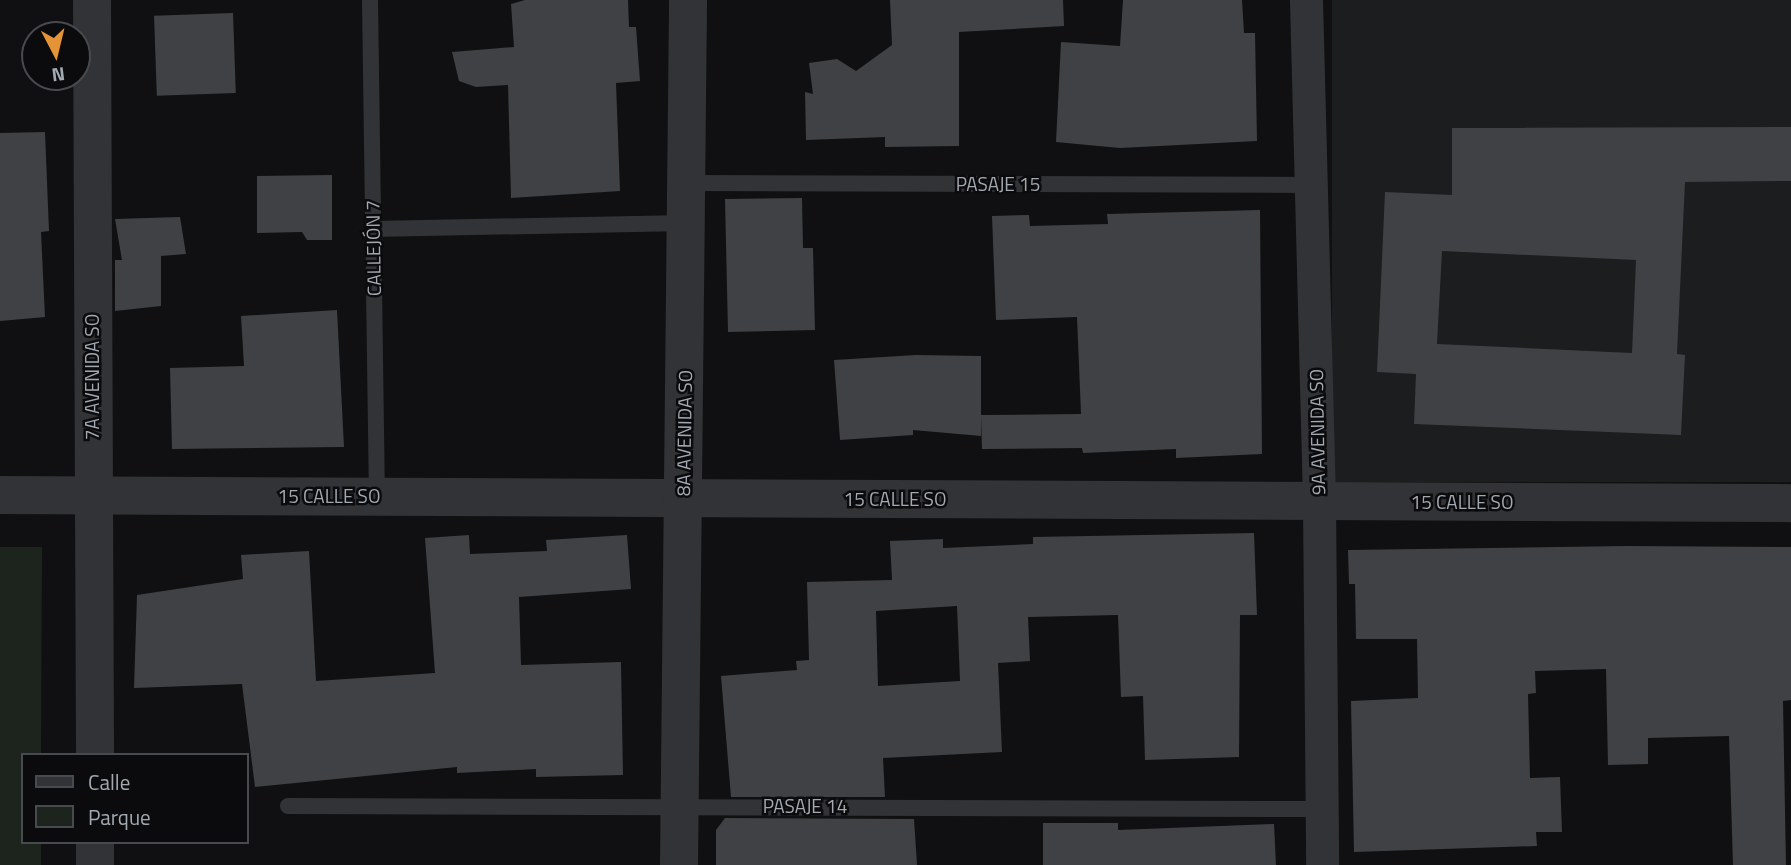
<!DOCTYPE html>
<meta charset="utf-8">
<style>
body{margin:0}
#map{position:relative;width:1791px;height:865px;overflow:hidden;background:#101012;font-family:"Titillium Web",sans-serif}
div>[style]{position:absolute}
.built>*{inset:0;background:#1c1d1e;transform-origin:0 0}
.green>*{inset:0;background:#1d241d}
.building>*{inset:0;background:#3f4145;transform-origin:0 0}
.service>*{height:16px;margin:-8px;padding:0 8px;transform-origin:8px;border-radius:8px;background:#323336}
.minor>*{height:33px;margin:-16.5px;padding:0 16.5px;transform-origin:16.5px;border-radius:16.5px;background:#323336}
.tertiary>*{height:38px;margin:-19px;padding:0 19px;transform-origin:19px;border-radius:19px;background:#323336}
span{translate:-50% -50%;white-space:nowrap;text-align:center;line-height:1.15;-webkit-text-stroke:5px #0b0b0d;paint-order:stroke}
.street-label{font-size:19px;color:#a2a9b1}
.legend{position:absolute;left:21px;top:753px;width:228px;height:91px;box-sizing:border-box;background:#0b0b0d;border:2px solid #474a4f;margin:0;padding:9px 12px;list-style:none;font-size:21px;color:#a2a9b1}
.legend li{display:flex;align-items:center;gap:14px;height:35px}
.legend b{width:35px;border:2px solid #474a4f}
.north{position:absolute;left:21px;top:21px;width:70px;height:70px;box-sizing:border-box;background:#0b0b0d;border:2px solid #474a4f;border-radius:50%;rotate:173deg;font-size:19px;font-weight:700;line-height:28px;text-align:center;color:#a2a9b1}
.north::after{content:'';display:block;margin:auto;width:24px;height:32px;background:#e49336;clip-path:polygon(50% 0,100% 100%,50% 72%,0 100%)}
</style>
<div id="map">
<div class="built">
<i style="left:1332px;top:0;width:459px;height:482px"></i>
</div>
<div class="green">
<i style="clip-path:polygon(0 547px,42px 547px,41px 755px,23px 755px,23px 842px,41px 842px,41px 865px,0 865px)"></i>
</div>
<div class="building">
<i style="clip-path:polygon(525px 0,628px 0,629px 27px,636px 27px,640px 81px,616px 83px,620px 191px,511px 198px,508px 85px,476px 87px,459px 81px,452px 52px,514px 47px,511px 4px)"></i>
<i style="clip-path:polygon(890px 0,1063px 0,1064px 26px,959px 32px,959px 146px,885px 147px,885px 137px,806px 140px,805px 92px,813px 94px,809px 63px,837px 59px,856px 71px,892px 45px)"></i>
<i style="clip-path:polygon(1123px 0,1242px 0,1244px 33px,1255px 33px,1257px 141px,1120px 148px,1056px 142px,1061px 42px,1120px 46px)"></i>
<i style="left:233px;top:13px;width:80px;height:79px;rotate:88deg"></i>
<i style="clip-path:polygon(evenodd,1791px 127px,1791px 181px,1685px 182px,1677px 354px,1685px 355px,1681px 435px,1414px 424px,1416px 374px,1377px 372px,1385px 192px,1452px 195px,1452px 128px,1791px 127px,1442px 251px,1636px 260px,1632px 353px,1437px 344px,1442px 251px)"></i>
<i style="clip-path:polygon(45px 132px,49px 231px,41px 232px,45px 317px,0 321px,0 133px)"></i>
<i style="clip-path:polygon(332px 175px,332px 240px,307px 240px,302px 232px,257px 233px,257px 176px)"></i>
<i style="clip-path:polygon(802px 198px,803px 248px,813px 248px,815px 330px,728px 332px,725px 199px)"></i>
<i style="clip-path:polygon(1260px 210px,1262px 454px,1176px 458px,1176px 449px,1083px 453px,1082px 448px,982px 449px,981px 415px,1081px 414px,1077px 317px,996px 320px,992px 216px,1029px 215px,1030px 226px,1108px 224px,1107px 214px)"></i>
<i style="clip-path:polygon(180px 217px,186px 254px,161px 256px,161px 306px,115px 311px,115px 260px,122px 260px,115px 219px)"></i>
<i style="clip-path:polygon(337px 310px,344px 447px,172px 449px,170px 368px,244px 366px,241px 316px)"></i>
<i style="clip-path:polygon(916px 355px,981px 356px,981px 436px,913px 430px,913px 435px,840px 440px,834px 360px)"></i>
<i style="clip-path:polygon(evenodd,1254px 533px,1257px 615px,1240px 615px,1239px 757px,1145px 760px,1143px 696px,1121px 697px,1118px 615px,1028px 617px,1030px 661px,998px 663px,1002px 752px,883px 758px,885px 797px,731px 797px,721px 676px,797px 670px,796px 661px,809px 660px,807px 582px,892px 580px,890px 541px,943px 539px,943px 548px,1033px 544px,1033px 537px,1254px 533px,957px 606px,960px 681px,878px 686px,876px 611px,957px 606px)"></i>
<i style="clip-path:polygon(469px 535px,470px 554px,547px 551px,546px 540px,627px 535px,631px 589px,519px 597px,521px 665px,621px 662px,623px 775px,536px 777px,536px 769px,457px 773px,457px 767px,255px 787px,242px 684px,134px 688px,137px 595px,243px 579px,241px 555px,309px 551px,316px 681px,435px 673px,425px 538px)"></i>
<i style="clip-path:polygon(1626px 546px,1791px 547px,1791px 700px,1783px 701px,1786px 865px,1733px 865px,1729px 736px,1648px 738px,1648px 764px,1608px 765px,1606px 669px,1535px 671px,1536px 693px,1528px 694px,1530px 778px,1560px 777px,1562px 832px,1536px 832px,1537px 846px,1354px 852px,1351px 701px,1418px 698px,1417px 639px,1356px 639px,1355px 584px,1349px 584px,1348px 550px)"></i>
<i style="clip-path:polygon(725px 818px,914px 819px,917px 865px,716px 865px,716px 830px)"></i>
<i style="clip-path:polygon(1043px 823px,1118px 823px,1118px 830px,1274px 824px,1276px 865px,1043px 865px)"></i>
</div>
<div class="service">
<i style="left:370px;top:0;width:497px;rotate:89.2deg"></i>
<i style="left:687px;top:183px;width:624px;rotate:0.18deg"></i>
<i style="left:373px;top:229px;width:313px;rotate:-1.1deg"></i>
<i style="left:288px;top:806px;width:1033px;rotate:0.17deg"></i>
</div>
<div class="minor">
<i style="left:1306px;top:0;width:501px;rotate:88.51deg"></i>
<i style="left:1319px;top:501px;width:364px;rotate:89.5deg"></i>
</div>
<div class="tertiary">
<i style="left:92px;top:0;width:755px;rotate:89.77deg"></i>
<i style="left:0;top:495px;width:1791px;rotate:0.26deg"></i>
<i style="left:95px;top:842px;width:23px;rotate:90deg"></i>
<i style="left:679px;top:865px;width:865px;rotate:-89.4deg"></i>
</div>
<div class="street-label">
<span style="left:998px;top:184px">PASAJE 15</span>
<span style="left:373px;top:248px;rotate:-91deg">CALLEJÓN 7</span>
<span style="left:92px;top:377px;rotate:-90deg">7A AVENIDA SO</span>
<span style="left:1317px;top:432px;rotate:-91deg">9A AVENIDA SO</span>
<span style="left:684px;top:433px;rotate:-89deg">8A AVENIDA SO</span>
<span style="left:329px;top:496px">15 CALLE SO</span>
<span style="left:895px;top:499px">15 CALLE SO</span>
<span style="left:1462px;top:502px">15 CALLE SO</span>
<span style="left:805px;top:806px">PASAJE 14</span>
</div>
<ul class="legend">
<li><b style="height:9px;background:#323336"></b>Calle</li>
<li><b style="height:19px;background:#1d241d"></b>Parque</li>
</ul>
<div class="north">N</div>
</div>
